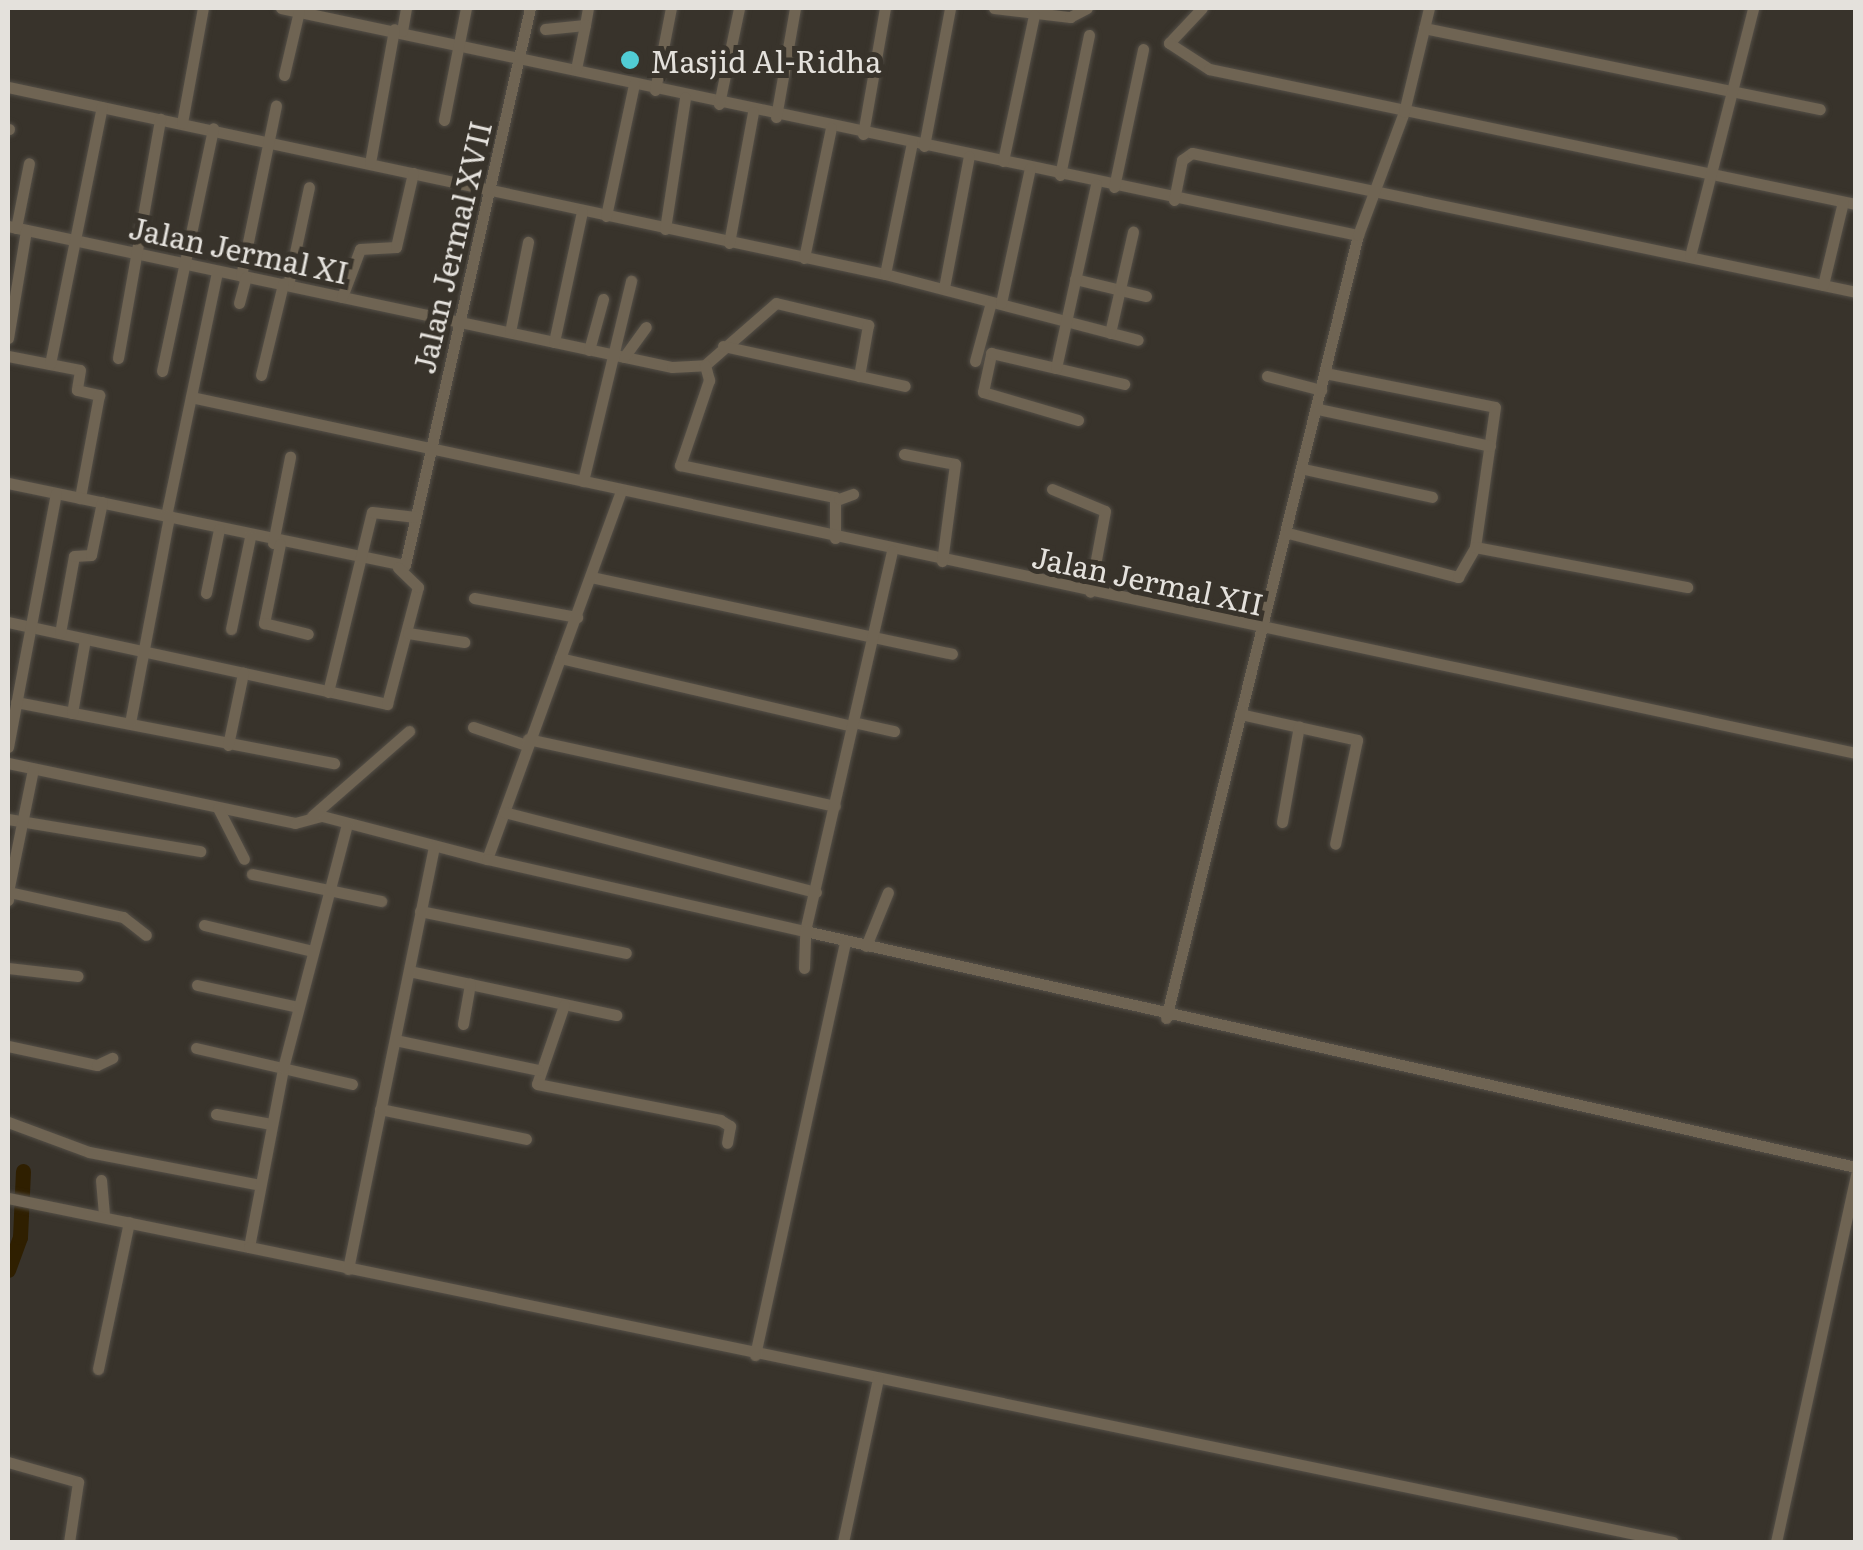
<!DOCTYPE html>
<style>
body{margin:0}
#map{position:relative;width:1863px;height:1550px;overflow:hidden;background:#38332b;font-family:Literata,serif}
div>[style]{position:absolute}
.river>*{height:15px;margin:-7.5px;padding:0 7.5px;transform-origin:7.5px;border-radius:7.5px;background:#2f1f00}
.roads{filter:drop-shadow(0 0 2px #544f47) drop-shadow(0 0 2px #544f47)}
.minor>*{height:11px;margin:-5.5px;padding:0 5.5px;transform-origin:5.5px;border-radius:5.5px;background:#6f6453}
.dots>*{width:28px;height:28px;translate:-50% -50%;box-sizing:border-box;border:5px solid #38332b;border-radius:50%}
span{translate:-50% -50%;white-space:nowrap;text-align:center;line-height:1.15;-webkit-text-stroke:10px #38332b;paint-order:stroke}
.poi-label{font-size:30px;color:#e4e1dc}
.left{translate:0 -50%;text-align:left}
.street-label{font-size:30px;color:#e4e1dc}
.frame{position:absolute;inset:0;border:10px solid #e4e1dc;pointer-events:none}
</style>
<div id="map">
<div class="river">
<i style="left:8px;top:1270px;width:35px;rotate:-70deg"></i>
<i style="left:20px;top:1237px;width:66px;rotate:-87.4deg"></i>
</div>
<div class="roads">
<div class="minor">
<i style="left:281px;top:8px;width:1101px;rotate:11.9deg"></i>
<i style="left:994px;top:8px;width:77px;rotate:6.8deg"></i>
<i style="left:1070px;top:17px;width:19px;rotate:-28deg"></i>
<i style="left:1202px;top:8px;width:48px;rotate:133.3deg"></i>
<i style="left:1169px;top:43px;width:48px;rotate:33deg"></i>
<i style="left:1209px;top:69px;width:661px;rotate:11.79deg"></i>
<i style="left:1424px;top:28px;width:404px;rotate:11.6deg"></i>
<i style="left:545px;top:29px;width:40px;rotate:-5.7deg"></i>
<i style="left:585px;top:25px;width:17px;rotate:-80deg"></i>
<i style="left:402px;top:31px;width:23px;rotate:-80deg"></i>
<i style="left:576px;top:69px;width:45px;rotate:-78.4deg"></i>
<i style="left:284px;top:75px;width:66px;rotate:-76.8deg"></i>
<i style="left:8px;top:87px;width:897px;rotate:12.04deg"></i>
<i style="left:885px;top:274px;width:261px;rotate:14.6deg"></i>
<i style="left:655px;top:90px;width:84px;rotate:-79deg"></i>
<i style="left:719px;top:104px;width:98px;rotate:-78.2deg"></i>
<i style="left:776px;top:117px;width:111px;rotate:-80.1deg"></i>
<i style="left:444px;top:120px;width:114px;rotate:-78.9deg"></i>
<i style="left:182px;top:123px;width:117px;rotate:-79.7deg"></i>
<i style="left:8px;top:129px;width:1px"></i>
<i style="left:863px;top:134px;width:128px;rotate:-80.1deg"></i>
<i style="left:924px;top:146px;width:140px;rotate:-79.3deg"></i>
<i style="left:1003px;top:161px;width:149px;rotate:-78deg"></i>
<i style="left:370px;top:163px;width:136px;rotate:-79.8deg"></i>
<i style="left:1060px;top:175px;width:143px;rotate:-78.3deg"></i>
<i style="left:1114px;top:187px;width:141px;rotate:-78.1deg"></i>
<i style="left:1174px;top:200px;width:41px;rotate:-78.7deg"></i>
<i style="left:1182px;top:160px;width:12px;rotate:-35deg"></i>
<i style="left:1192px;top:153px;width:678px;rotate:11.82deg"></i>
<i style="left:606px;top:216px;width:135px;rotate:-78deg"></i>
<i style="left:8px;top:226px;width:679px;rotate:11.99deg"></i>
<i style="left:672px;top:367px;width:33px;rotate:-3deg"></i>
<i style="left:705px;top:365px;width:94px;rotate:-41.1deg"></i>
<i style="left:776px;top:303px;width:95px;rotate:13.4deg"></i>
<i style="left:868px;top:325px;width:52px;rotate:100deg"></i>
<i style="left:16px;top:228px;width:66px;rotate:-78.7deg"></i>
<i style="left:665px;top:229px;width:133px;rotate:-81.3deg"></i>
<i style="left:729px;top:243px;width:133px;rotate:-79.6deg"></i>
<i style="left:1690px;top:256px;width:256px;rotate:-75.7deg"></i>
<i style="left:804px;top:258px;width:133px;rotate:-78.3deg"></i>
<i style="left:885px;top:274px;width:134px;rotate:-78.4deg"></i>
<i style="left:241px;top:276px;width:174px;rotate:-78.4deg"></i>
<i style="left:1075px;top:279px;width:73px;rotate:13.5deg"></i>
<i style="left:288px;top:285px;width:100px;rotate:-77.9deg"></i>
<i style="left:1823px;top:285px;width:85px;rotate:-76.5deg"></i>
<i style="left:944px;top:288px;width:134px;rotate:-79.3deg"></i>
<i style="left:342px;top:297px;width:51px;rotate:-69.4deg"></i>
<i style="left:360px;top:249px;width:36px;rotate:-3deg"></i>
<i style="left:396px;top:247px;width:76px;rotate:-77.1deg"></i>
<i style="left:239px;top:303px;width:27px;rotate:-75deg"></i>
<i style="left:1001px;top:303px;width:138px;rotate:-77.9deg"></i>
<i style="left:510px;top:332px;width:92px;rotate:-78.7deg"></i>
<i style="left:1110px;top:333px;width:104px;rotate:-77.2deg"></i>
<i style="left:8px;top:338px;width:109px;rotate:-80.5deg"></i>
<i style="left:554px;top:342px;width:134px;rotate:-77.9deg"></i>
<i style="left:723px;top:346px;width:186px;rotate:12.4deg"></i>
<i style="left:589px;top:350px;width:53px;rotate:-74.6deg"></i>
<i style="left:8px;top:356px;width:73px;rotate:11deg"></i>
<i style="left:80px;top:370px;width:20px;rotate:99deg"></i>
<i style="left:77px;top:390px;width:23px;rotate:13deg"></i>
<i style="left:99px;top:395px;width:105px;rotate:100.5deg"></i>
<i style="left:624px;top:357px;width:37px;rotate:-54deg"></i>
<i style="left:118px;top:358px;width:243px;rotate:-80deg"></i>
<i style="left:975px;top:361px;width:61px;rotate:-74.8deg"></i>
<i style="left:50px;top:364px;width:262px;rotate:-78.6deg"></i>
<i style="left:705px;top:365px;width:16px;rotate:75deg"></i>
<i style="left:709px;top:380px;width:90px;rotate:108.8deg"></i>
<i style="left:680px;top:465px;width:158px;rotate:11.7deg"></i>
<i style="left:835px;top:497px;width:41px;rotate:90deg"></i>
<i style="left:1056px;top:368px;width:70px;rotate:13.2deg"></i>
<i style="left:162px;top:371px;width:248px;rotate:-78.1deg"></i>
<i style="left:1325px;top:373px;width:173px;rotate:11.3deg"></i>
<i style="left:1495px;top:407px;width:141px;rotate:98.1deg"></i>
<i style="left:261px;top:375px;width:94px;rotate:-76.4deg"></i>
<i style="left:1267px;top:376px;width:56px;rotate:14.5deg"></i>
<i style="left:191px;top:397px;width:1703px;rotate:12.07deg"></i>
<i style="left:1318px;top:409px;width:176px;rotate:12.1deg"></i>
<i style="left:1078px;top:420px;width:99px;rotate:-163.6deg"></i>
<i style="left:983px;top:392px;width:40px;rotate:-78deg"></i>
<i style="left:991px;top:353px;width:67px;rotate:13deg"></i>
<i style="left:1056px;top:368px;width:188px;rotate:-77.7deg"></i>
<i style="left:904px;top:454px;width:52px;rotate:11.1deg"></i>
<i style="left:955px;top:464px;width:98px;rotate:97.6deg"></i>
<i style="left:1304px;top:469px;width:131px;rotate:12.3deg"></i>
<i style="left:583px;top:481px;width:206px;rotate:-76.5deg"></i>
<i style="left:8px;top:483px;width:405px;rotate:11.7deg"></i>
<i style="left:405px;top:565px;width:571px;rotate:-77.35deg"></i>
<i style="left:1052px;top:489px;width:57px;rotate:22.5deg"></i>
<i style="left:1105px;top:511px;width:82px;rotate:100.5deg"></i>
<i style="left:839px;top:499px;width:15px;rotate:-20deg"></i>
<i style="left:166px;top:516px;width:250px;rotate:-78.2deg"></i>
<i style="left:1288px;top:533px;width:176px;rotate:14.5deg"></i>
<i style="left:1458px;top:577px;width:34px;rotate:-60deg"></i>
<i style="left:1475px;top:547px;width:216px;rotate:10.7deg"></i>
<i style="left:273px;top:543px;width:88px;rotate:-78.8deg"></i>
<i style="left:280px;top:544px;width:81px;rotate:101.4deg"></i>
<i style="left:264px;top:623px;width:45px;rotate:14deg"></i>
<i style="left:591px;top:577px;width:369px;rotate:12deg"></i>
<i style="left:206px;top:593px;width:65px;rotate:-78.5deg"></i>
<i style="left:474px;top:598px;width:105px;rotate:10.5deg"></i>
<i style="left:8px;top:622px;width:388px;rotate:12.2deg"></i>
<i style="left:387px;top:704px;width:121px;rotate:-75.2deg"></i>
<i style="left:418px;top:587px;width:28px;rotate:-136deg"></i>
<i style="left:231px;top:629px;width:94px;rotate:-78.3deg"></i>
<i style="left:60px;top:633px;width:78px;rotate:-79.7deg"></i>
<i style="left:74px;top:556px;width:17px;rotate:-3deg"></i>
<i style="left:91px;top:555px;width:54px;rotate:-78.3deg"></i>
<i style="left:408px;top:633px;width:57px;rotate:9.1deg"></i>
<i style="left:560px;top:658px;width:300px;rotate:13.1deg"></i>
<i style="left:328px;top:692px;width:185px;rotate:-76.3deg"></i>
<i style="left:372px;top:512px;width:44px;rotate:6.5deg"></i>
<i style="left:16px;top:702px;width:324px;rotate:10.9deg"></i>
<i style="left:72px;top:713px;width:75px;rotate:-80deg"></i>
<i style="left:1240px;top:714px;width:120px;rotate:12.5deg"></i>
<i style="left:1357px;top:740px;width:106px;rotate:101.9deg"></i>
<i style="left:853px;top:722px;width:42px;rotate:12.4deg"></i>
<i style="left:130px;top:723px;width:211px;rotate:-79.3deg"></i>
<i style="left:473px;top:727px;width:56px;rotate:18.8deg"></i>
<i style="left:528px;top:739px;width:314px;rotate:12.3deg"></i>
<i style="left:228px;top:745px;width:74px;rotate:-78.2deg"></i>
<i style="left:8px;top:747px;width:258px;rotate:-79.3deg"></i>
<i style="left:8px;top:763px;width:293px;rotate:11.8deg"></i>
<i style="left:295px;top:823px;width:28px;rotate:-15deg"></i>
<i style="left:322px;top:816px;width:171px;rotate:14.6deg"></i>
<i style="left:487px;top:859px;width:393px;rotate:-70deg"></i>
<i style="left:218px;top:808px;width:57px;rotate:63deg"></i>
<i style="left:504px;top:812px;width:322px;rotate:14.4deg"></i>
<i style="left:312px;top:816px;width:129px;rotate:-41.2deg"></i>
<i style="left:8px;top:819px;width:195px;rotate:9.5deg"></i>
<i style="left:1282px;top:822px;width:97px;rotate:-80deg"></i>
<i style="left:487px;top:859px;width:326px;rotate:12.8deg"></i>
<i style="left:805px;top:931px;width:390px;rotate:-77.1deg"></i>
<i style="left:252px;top:874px;width:132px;rotate:11.8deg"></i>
<i style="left:8px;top:892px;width:126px;rotate:-78.5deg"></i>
<i style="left:8px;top:900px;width:8px;rotate:-83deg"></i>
<i style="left:9px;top:892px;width:117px;rotate:12.4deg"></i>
<i style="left:123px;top:917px;width:29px;rotate:38deg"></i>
<i style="left:420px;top:911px;width:210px;rotate:11.5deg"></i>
<i style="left:204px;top:925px;width:111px;rotate:13.5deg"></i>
<i style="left:866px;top:946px;width:58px;rotate:-67.8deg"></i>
<i style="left:8px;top:968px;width:70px;rotate:6.5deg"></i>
<i style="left:804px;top:968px;width:37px;rotate:-88deg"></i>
<i style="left:805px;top:931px;width:1077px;rotate:12.66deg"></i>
<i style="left:409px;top:971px;width:212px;rotate:12deg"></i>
<i style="left:197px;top:985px;width:103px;rotate:12.3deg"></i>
<i style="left:564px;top:1005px;width:83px;rotate:108.9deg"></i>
<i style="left:537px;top:1084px;width:187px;rotate:11.1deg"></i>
<i style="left:720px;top:1120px;width:12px;rotate:31deg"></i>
<i style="left:730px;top:1126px;width:17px;rotate:100deg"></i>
<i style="left:1166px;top:1018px;width:806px;rotate:-76.22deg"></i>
<i style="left:1358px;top:235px;width:131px;rotate:-69.5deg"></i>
<i style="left:1404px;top:112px;width:107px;rotate:-76.5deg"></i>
<i style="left:463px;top:1024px;width:41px;rotate:-80.1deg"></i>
<i style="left:395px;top:1040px;width:146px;rotate:11.8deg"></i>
<i style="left:8px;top:1046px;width:91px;rotate:12.1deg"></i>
<i style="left:97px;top:1065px;width:17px;rotate:-25deg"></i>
<i style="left:196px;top:1048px;width:160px;rotate:13deg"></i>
<i style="left:380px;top:1109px;width:149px;rotate:11.6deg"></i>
<i style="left:216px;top:1114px;width:56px;rotate:10.3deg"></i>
<i style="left:8px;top:1122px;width:86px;rotate:20.3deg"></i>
<i style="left:89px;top:1152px;width:174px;rotate:10.9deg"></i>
<i style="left:101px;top:1180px;width:36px;rotate:85deg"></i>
<i style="left:8px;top:1198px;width:246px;rotate:11.5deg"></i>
<i style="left:249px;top:1247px;width:182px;rotate:-79.2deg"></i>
<i style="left:283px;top:1068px;width:252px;rotate:-75.3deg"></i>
<i style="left:249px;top:1247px;width:1454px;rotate:11.7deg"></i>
<i style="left:348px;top:1269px;width:432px;rotate:-78.5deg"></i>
<i style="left:755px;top:1355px;width:423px;rotate:-77.7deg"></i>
<i style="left:98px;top:1369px;width:150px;rotate:-78.1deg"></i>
<i style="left:8px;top:1462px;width:73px;rotate:15.9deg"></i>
<i style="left:78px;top:1482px;width:61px;rotate:98.5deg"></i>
<i style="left:843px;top:1542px;width:167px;rotate:-77.9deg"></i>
<i style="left:1776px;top:1542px;width:377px;rotate:-77.7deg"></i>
</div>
</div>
<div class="dots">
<i style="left:630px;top:60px;background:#51ccd4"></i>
</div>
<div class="poi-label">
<span class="left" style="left:650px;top:60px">Masjid Al-Ridha</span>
</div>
<div class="street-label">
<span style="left:451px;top:247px;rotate:-77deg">Jalan Jermal XVII</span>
<span style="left:239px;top:249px;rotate:12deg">Jalan Jermal XI</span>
<span style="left:1148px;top:579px;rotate:12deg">Jalan Jermal XII</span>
</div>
<div class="frame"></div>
</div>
